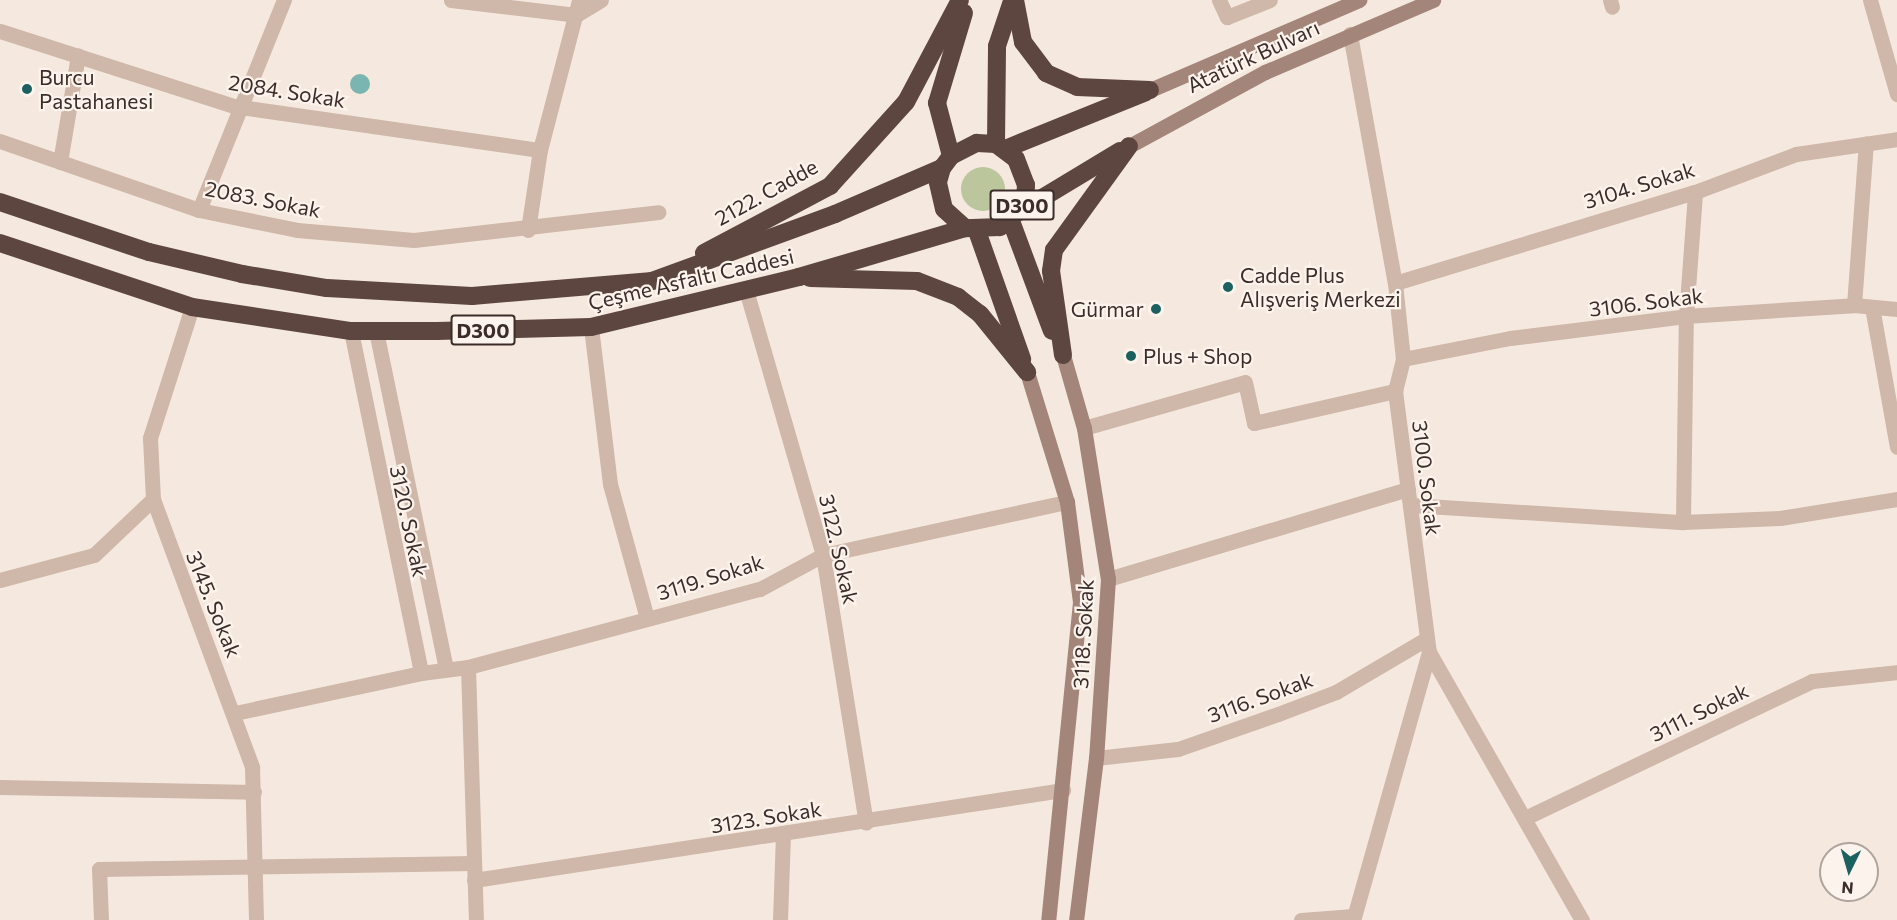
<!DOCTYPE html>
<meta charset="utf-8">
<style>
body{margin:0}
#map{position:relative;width:1897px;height:920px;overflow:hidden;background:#f5e9df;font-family:Commissioner,sans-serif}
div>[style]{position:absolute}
.green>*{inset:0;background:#bcc69d}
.round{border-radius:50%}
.water>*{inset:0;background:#7bb5b2}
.street>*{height:15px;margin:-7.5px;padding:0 7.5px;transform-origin:7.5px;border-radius:7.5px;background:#cfb7a9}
.secondary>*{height:15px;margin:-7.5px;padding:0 7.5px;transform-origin:7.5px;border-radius:7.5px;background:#a3857a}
.highway>*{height:18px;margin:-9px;padding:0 9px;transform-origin:9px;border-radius:9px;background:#5d4640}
.dots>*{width:16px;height:16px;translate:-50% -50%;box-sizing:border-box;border:3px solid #fcf3ec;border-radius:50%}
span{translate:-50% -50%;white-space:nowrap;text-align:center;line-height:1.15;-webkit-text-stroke:4.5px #fcf3ec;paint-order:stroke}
.shield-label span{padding:2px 4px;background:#fcf3ec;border:2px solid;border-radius:4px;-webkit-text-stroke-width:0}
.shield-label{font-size:20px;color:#3c2d2a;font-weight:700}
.street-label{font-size:21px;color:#3c2d2a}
.poi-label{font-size:21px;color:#3c2d2a}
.left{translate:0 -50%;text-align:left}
.right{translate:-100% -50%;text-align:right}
.north{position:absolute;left:1819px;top:842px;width:60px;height:60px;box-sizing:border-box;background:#fcf3ec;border:2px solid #afa49e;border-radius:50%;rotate:185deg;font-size:16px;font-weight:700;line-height:24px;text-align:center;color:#3c2d2a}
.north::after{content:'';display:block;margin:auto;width:21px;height:27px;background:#1b615f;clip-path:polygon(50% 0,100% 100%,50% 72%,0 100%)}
</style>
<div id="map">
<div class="green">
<i class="round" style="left:961px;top:167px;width:44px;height:44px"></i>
</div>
<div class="water">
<i class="round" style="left:350px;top:74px;width:20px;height:20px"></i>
</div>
<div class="street">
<i style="left:451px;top:0;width:126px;rotate:6.8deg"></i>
<i style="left:576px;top:15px;width:29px;rotate:-31deg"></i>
<i style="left:1219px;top:0;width:19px;rotate:65deg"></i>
<i style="left:1227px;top:17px;width:46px;rotate:-21.6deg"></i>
<i style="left:1610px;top:0;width:7px;rotate:74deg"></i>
<i style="left:1870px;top:0;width:98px;rotate:74deg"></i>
<i style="left:0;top:31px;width:246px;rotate:17.8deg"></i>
<i style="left:234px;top:106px;width:309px;rotate:8.2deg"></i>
<i style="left:1350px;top:34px;width:253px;rotate:79.8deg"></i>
<i style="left:1395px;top:283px;width:76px;rotate:84deg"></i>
<i style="left:1403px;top:359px;width:33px;rotate:104deg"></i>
<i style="left:1395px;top:391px;width:263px;rotate:82.6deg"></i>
<i style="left:1429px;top:652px;width:279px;rotate:105.8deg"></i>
<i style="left:0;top:141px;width:211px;rotate:19.1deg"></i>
<i style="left:199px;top:210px;width:100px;rotate:11.5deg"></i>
<i style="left:297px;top:230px;width:117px;rotate:4.9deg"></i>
<i style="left:414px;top:240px;width:246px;rotate:-6.5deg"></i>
<i style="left:60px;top:162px;width:108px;rotate:-80.4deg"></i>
<i style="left:199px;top:210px;width:227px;rotate:-68deg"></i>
<i style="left:528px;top:230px;width:81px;rotate:-81.5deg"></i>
<i style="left:540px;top:150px;width:155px;rotate:-75.4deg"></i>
<i style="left:1395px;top:283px;width:313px;rotate:-16.9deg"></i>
<i style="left:1695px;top:192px;width:108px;rotate:-20.6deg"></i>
<i style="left:1796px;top:154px;width:102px;rotate:-8.4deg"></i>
<i style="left:746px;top:290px;width:276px;rotate:73.8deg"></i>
<i style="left:823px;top:555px;width:271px;rotate:80.9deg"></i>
<i style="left:1854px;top:305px;width:162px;rotate:-85.8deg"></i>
<i style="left:192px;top:307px;width:138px;rotate:107.8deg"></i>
<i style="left:150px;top:438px;width:61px;rotate:87.2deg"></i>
<i style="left:153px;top:499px;width:286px;rotate:69.7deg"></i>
<i style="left:252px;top:767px;width:153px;rotate:88.5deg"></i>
<i style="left:1872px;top:307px;width:142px;rotate:79.9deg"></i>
<i style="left:591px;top:327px;width:158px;rotate:83.1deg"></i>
<i style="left:610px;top:484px;width:139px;rotate:74.6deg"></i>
<i style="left:351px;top:331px;width:349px;rotate:78.4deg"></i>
<i style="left:421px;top:673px;width:47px;rotate:-7.3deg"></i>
<i style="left:468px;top:667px;width:302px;rotate:-15deg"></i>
<i style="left:760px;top:589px;width:72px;rotate:-28.4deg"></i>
<i style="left:823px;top:555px;width:250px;rotate:-12.3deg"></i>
<i style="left:376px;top:331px;width:345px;rotate:78.3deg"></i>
<i style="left:1403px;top:359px;width:109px;rotate:-11.1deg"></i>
<i style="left:1510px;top:338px;width:177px;rotate:-7.1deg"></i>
<i style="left:1686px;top:316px;width:168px;rotate:-3.7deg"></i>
<i style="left:1854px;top:305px;width:43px;rotate:5.3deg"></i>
<i style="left:1084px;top:428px;width:167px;rotate:-15.9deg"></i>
<i style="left:1245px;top:382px;width:42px;rotate:77.6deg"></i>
<i style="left:1254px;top:423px;width:145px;rotate:-12.8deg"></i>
<i style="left:1411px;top:505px;width:273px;rotate:3.6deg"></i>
<i style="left:1683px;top:522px;width:97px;rotate:-2.4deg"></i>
<i style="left:1780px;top:518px;width:119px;rotate:-9.2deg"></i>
<i style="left:1683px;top:522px;width:206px;rotate:-89.2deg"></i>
<i style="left:1686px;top:316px;width:124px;rotate:-85.8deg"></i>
<i style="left:1108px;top:579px;width:313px;rotate:-16.7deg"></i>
<i style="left:0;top:580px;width:97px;rotate:-14.9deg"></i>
<i style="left:94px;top:555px;width:81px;rotate:-43.5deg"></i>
<i style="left:1429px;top:652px;width:309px;rotate:60.3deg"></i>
<i style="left:468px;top:667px;width:253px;rotate:88.2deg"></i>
<i style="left:235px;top:713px;width:190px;rotate:-12.1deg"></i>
<i style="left:1096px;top:758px;width:82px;rotate:-6.3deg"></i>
<i style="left:1178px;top:749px;width:106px;rotate:-19.3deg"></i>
<i style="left:1278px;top:714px;width:62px;rotate:-20.8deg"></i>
<i style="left:1336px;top:692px;width:104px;rotate:-30.5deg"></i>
<i style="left:0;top:787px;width:254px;rotate:1.1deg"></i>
<i style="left:1527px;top:817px;width:316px;rotate:-25.5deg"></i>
<i style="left:1812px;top:681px;width:85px;rotate:-6deg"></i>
<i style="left:474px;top:880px;width:596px;rotate:-8.69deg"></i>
<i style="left:101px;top:920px;width:51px;rotate:-92.2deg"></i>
<i style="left:99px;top:869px;width:375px;rotate:-0.9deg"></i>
<i style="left:780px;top:920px;width:85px;rotate:-88deg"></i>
<i style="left:1301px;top:920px;width:53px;rotate:-4.3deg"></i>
</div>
<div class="secondary">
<i style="left:1150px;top:90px;width:228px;rotate:-23.3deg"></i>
<i style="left:1129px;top:146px;width:155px;rotate:-28.6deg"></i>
<i style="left:1265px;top:72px;width:183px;rotate:-23.2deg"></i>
<i style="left:1063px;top:355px;width:76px;rotate:74deg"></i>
<i style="left:1084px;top:428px;width:153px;rotate:81deg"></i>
<i style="left:1108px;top:579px;width:179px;rotate:93.8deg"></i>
<i style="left:1096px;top:758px;width:163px;rotate:97deg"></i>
<i style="left:1027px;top:372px;width:136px;rotate:72.9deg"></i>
<i style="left:1067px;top:502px;width:101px;rotate:82.6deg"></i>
<i style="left:1080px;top:602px;width:320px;rotate:95.7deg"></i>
</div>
<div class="highway">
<i style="left:1015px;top:0;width:43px;rotate:79.2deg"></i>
<i style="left:1023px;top:42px;width:39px;rotate:53deg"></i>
<i style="left:1046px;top:73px;width:34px;rotate:24deg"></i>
<i style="left:1077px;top:87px;width:73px;rotate:2.4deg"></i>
<i style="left:996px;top:144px;width:98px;rotate:-89.4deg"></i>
<i style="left:997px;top:46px;width:44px;rotate:-71.6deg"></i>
<i style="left:1005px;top:149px;width:152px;rotate:-22deg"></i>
<i style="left:951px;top:156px;width:55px;rotate:-104.8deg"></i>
<i style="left:937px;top:103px;width:94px;rotate:-73.3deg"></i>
<i style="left:0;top:202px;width:157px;rotate:18.6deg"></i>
<i style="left:149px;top:252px;width:96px;rotate:13.3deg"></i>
<i style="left:242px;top:274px;width:86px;rotate:9.4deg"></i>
<i style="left:327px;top:288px;width:145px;rotate:3.2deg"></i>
<i style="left:472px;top:296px;width:181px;rotate:-4.8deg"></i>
<i style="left:652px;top:281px;width:195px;rotate:-20.1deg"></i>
<i style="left:835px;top:214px;width:116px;rotate:-23.3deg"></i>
<i style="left:942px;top:168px;width:15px;rotate:-53deg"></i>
<i style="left:951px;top:156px;width:29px;rotate:-27deg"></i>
<i style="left:977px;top:143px;width:19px;rotate:3deg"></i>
<i style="left:996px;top:144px;width:25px;rotate:37deg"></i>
<i style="left:1016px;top:159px;width:28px;rotate:69deg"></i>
<i style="left:1026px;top:185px;width:14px;rotate:94deg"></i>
<i style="left:1025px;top:199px;width:38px;rotate:132deg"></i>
<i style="left:1000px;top:227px;width:35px;rotate:178deg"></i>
<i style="left:965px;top:228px;width:28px;rotate:-138deg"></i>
<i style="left:944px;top:209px;width:28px;rotate:-103deg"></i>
<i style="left:938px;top:182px;width:15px;rotate:-74deg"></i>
<i style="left:1019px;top:212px;width:118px;rotate:-31.1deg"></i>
<i style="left:1011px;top:221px;width:117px;rotate:69.6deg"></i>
<i style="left:977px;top:231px;width:136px;rotate:70.6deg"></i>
<i style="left:0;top:243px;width:202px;rotate:18.4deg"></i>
<i style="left:192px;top:307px;width:161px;rotate:8.6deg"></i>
<i style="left:351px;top:331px;width:86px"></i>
<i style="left:437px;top:331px;width:154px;rotate:-1.5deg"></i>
<i style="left:591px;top:327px;width:214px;rotate:-13.5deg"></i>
<i style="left:799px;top:277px;width:173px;rotate:-16.4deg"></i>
<i style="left:704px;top:253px;width:143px;rotate:-28deg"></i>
<i style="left:830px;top:186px;width:113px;rotate:-47.9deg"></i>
<i style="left:906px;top:102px;width:115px;rotate:-62.1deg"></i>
<i style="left:810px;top:278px;width:107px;rotate:1.6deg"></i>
<i style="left:917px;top:281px;width:44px;rotate:21.3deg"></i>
<i style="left:958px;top:297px;width:28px;rotate:38deg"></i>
<i style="left:980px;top:314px;width:75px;rotate:51deg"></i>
<i style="left:1063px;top:355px;width:85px;rotate:-98.1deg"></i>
<i style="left:1051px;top:271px;width:21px;rotate:-82deg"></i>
<i style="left:1054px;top:250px;width:128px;rotate:-54.2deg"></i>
</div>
<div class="dots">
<i style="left:27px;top:89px;background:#1b615f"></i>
<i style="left:1228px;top:287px;background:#1b615f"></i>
<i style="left:1156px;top:309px;background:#1b615f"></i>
<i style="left:1131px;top:356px;background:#1b615f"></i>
</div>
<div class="shield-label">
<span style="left:1022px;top:205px">D300</span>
<span style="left:483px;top:330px">D300</span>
</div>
<div class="street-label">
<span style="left:1253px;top:56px;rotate:-25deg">Atatürk Bulvarı</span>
<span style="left:287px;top:91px;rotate:9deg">2084. Sokak</span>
<span style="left:1639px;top:185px;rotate:-17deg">3104. Sokak</span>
<span style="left:766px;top:192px;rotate:-29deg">2122. Cadde</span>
<span style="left:263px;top:199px;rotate:11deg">2083. Sokak</span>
<span style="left:691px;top:279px;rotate:-13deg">Çeşme Asfaltı Caddesi</span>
<span style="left:1646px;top:302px;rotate:-7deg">3106. Sokak</span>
<span style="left:1427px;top:478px;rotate:83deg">3100. Sokak</span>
<span style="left:409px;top:521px;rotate:78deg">3120. Sokak</span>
<span style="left:839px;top:549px;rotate:77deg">3122. Sokak</span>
<span style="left:710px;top:577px;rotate:-17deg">3119. Sokak</span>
<span style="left:214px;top:604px;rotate:68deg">3145. Sokak</span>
<span style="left:1083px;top:634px;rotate:-87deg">3118. Sokak</span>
<span style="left:1260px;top:697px;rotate:-20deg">3116. Sokak</span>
<span style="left:1699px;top:712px;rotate:-26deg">3111. Sokak</span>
<span style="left:766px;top:817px;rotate:-9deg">3123. Sokak</span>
</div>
<div class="poi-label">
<span class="left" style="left:39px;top:89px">Burcu<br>Pastahanesi</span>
<span class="left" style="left:1240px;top:287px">Cadde Plus<br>Alışveriş Merkezi</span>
<span class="right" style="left:1144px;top:309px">Gürmar</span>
<span class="left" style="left:1143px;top:356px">Plus + Shop</span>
</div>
<div class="north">N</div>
</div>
